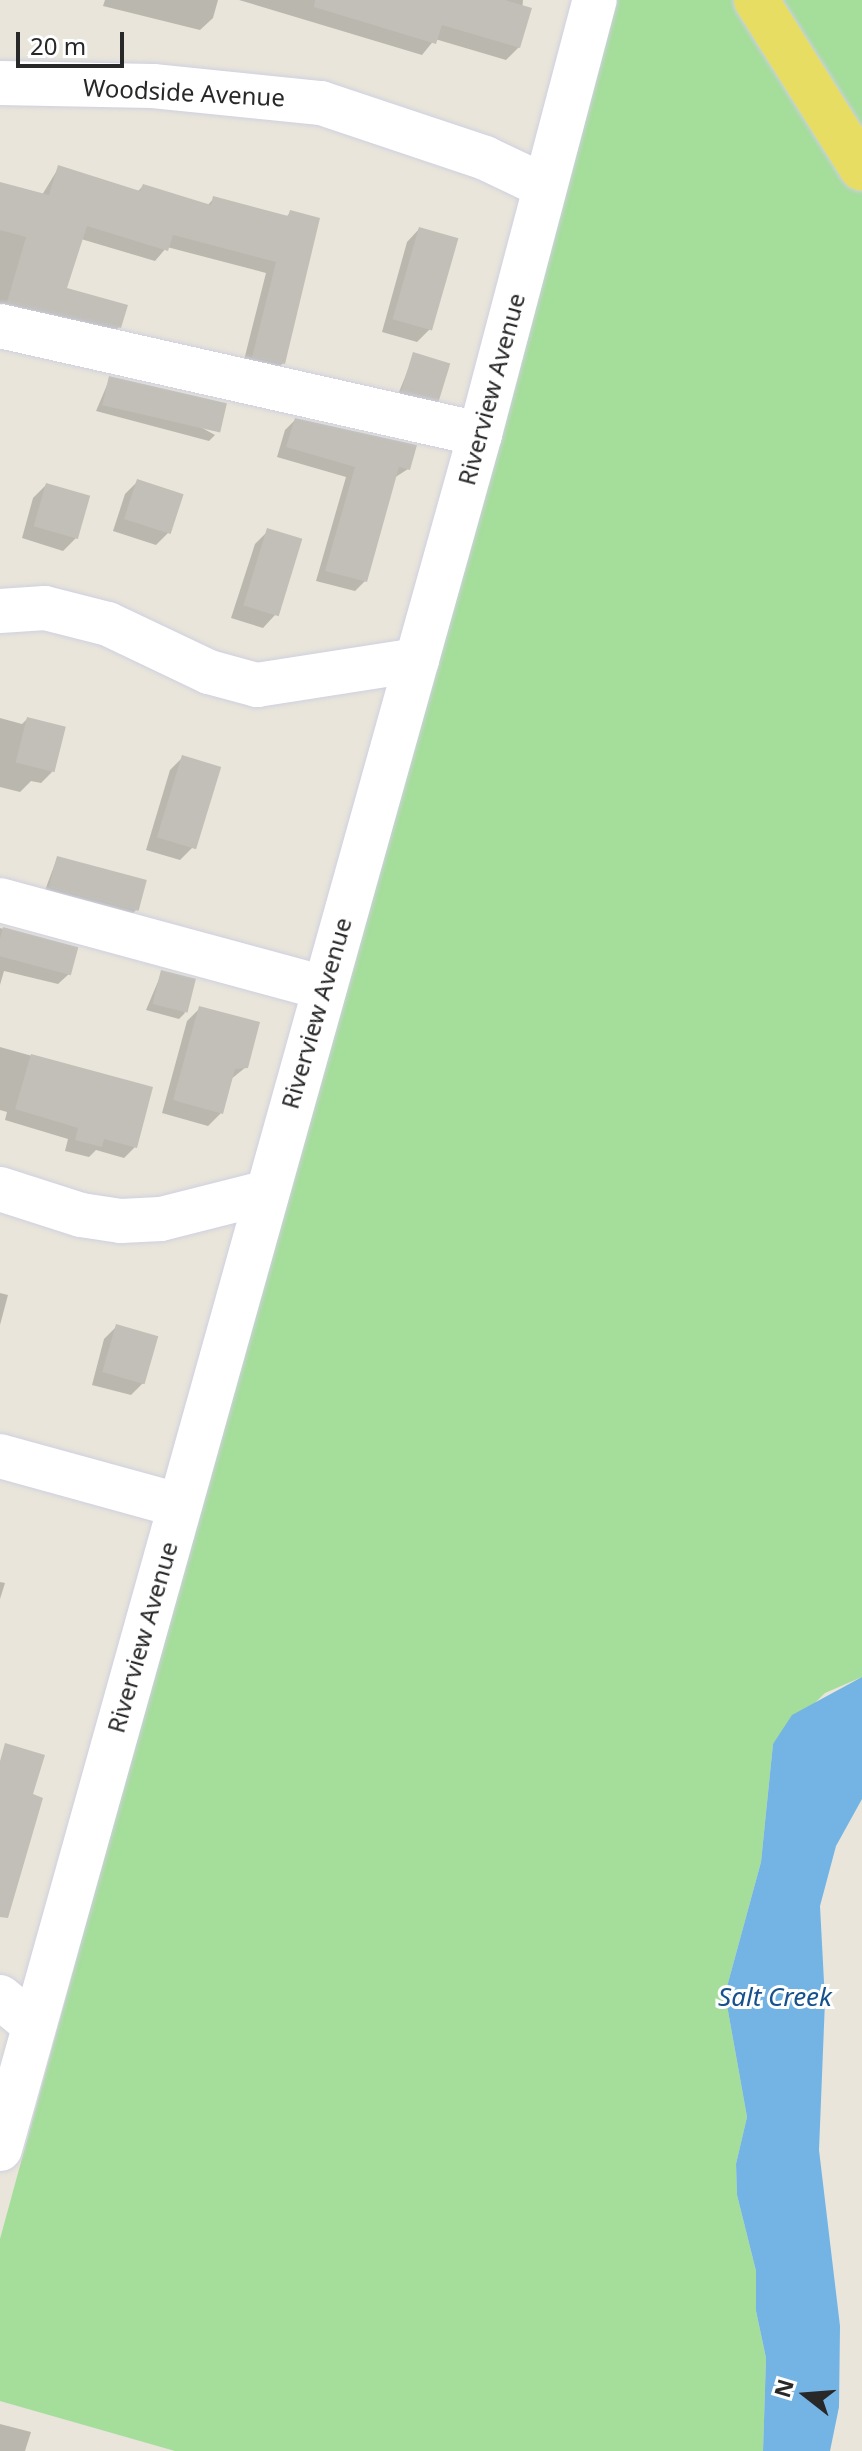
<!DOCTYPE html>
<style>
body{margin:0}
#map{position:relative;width:862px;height:2451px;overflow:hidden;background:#e9e5da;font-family:"Noto Sans",sans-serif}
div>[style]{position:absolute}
.green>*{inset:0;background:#a5dd9a}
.water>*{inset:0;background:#73b4e5}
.shadow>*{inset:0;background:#0003}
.building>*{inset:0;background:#c1bfb7;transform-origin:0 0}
.roads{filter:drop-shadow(0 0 2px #cfd0e0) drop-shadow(0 0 2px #cfd0e0)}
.minor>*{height:44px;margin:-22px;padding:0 22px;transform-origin:22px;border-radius:22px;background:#fff}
.major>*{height:44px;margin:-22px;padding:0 22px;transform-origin:22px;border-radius:22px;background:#e6dd62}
span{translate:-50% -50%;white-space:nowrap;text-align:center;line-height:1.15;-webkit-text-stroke:6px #fff;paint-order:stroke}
.street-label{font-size:24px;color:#282828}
.water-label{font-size:26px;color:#16518d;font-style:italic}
.north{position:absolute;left:766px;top:2355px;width:80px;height:80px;-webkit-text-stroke:6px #fff;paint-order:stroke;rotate:287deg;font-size:22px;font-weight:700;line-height:32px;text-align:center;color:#282828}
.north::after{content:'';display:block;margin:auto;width:28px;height:36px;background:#282828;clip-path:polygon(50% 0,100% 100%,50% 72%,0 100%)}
.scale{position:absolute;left:16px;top:32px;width:108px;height:36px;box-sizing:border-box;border:4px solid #282828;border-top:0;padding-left:10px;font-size:24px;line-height:28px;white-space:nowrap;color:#282828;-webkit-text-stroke:6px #fff;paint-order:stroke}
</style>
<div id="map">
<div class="green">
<i style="clip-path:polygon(611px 0,862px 0,862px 1677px,825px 1693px,773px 1744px,761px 1862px,725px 1994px,747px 2117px,736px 2164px,737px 2195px,756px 2271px,756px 2311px,766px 2358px,763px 2451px,175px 2451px,0 2401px,0 2239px)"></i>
</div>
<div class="water">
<i style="clip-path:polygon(862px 1677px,862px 1799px,836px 1846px,820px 1906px,825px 2001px,819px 2150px,840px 2326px,839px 2407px,830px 2451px,763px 2451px,766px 2358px,756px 2311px,756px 2271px,737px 2195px,736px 2164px,747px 2117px,725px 1994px,761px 1862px,773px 1744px,792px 1715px)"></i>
</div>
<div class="shadow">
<i style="clip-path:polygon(105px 0,218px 0,213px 18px,200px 30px,103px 6px)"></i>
<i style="clip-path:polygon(239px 0,523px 0,519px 47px,506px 60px,435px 39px,422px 55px)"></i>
<i style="clip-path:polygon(59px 167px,137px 192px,143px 186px,207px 206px,214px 198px,286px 217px,291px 212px,283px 363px,272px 375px,242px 368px,266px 273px,167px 247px,155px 261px,81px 239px,65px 290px,119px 327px,108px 338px,0 314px,0 184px,42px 195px)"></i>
<i style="clip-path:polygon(419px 229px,430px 329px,417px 342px,382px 332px,407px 242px)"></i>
<i style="clip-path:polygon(414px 355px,437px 398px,431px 404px,397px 397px)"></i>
<i style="clip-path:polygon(110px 378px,215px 435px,209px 441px,96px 411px)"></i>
<i style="clip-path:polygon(295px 420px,408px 469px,394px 478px,365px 581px,355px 591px,316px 581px,346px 477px,277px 457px,285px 430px)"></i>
<i style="clip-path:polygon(137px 482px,169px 532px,156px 545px,113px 531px,125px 494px)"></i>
<i style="clip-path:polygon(46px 485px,76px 538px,63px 551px,22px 538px,33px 498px)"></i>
<i style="clip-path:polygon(268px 531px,275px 615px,263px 628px,231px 618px,255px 544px)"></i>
<i style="clip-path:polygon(0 718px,22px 724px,27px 719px,52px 772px,41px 783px,31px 781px,20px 792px,0 787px)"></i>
<i style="clip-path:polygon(183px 757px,193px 847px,180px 860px,146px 850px,170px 770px)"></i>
<i style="clip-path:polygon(57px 858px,136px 910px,130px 917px,44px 893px)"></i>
<i style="clip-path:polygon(0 928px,76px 949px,70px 973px,58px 984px,4px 971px,0 985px)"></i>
<i style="clip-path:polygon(162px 972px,185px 1013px,179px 1019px,146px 1010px)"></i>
<i style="clip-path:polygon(200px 1008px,246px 1067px,230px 1080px,221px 1113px,208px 1126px,162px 1113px,187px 1021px)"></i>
<i style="clip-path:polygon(0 1047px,150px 1089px,135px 1147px,124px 1158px,96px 1150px,89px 1157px,65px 1151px,68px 1139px,5px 1120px,7px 1112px,0 1110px)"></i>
<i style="clip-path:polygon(0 1293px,8px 1295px,0 1325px)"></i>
<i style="clip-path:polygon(117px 1326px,144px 1382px,131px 1395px,92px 1385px,104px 1339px)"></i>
<i style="clip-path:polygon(0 1582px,5px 1583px,0 1599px)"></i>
<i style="clip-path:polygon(0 2424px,31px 2432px,25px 2451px,0 2451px)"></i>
</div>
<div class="building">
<i style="clip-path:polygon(315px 0,505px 0,532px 8px,520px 48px,442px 25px,436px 44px,314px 7px)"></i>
<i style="clip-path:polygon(58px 165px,140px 191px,143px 184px,211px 205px,213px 196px,288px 216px,290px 210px,320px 218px,285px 364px,252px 357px,276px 262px,173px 235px,168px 251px,87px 226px,67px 288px,128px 305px,121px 328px,7px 302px,26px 237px,0 230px,0 182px,49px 195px)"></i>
<i style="left:419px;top:227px;width:41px;height:96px;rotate:16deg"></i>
<i style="left:413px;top:352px;width:39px;height:41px;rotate:17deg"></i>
<i style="left:109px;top:376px;width:121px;height:30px;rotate:13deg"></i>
<i style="clip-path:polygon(295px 418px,417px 445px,410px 470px,399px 467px,367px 582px,325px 571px,355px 467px,286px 447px)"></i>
<i style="left:137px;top:479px;width:49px;height:42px;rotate:18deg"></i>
<i style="left:46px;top:483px;width:46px;height:45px;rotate:16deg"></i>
<i style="left:267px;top:528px;width:37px;height:81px;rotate:17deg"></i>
<i style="left:27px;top:717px;width:40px;height:47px;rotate:14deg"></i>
<i style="left:182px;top:755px;width:41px;height:86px;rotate:17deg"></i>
<i style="left:57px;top:856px;width:93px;height:32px;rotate:15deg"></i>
<i style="left:3px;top:927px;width:78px;height:29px;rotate:15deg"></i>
<i style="left:161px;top:970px;width:36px;height:35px;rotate:14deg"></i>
<i style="clip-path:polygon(199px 1006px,260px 1022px,248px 1068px,235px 1069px,223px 1114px,173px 1100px)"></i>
<i style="clip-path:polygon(31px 1054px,153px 1087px,137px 1148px,104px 1139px,102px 1147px,75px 1140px,78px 1128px,15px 1109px)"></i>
<i style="left:116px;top:1324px;width:44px;height:50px;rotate:16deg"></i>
<i style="clip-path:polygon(5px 1743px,45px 1755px,33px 1794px,43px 1798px,8px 1918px,0 1917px,0 1761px)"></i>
</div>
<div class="roads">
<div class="minor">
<i style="left:0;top:83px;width:153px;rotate:1.1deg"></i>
<i style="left:153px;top:86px;width:169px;rotate:5.8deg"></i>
<i style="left:321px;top:103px;width:173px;rotate:18.5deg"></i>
<i style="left:485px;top:158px;width:65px;rotate:25.4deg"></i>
<i style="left:0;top:326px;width:492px;rotate:12.7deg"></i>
<i style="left:0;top:611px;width:45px;rotate:-3.8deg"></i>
<i style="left:45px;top:608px;width:65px;rotate:14.3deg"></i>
<i style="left:108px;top:624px;width:112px;rotate:25.4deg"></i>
<i style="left:209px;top:672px;width:50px;rotate:15.2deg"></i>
<i style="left:257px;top:685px;width:162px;rotate:-8.9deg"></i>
<i style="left:0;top:900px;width:335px;rotate:15.2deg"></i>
<i style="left:0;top:1189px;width:85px;rotate:17.8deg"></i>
<i style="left:81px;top:1215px;width:40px;rotate:8.5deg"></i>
<i style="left:121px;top:1221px;width:40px;rotate:-2.9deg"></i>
<i style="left:161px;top:1219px;width:106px;rotate:-14.2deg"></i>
<i style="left:0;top:1456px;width:185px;rotate:15.4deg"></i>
<i style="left:0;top:1997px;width:44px;rotate:39.5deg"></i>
<i style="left:0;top:2149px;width:1781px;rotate:-74.36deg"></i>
<i style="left:480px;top:434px;width:449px;rotate:-75.2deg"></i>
</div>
<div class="major">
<i style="left:756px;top:0;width:199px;rotate:57.9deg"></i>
</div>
</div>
<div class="street-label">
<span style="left:184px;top:92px;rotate:3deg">Woodside Avenue</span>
<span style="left:491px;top:389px;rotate:-75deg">Riverview Avenue</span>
<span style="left:316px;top:1013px;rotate:-74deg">Riverview Avenue</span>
<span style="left:142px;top:1637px;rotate:-74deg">Riverview Avenue</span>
</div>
<div class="water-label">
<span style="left:775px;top:1997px">Salt Creek</span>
</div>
<div class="north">N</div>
<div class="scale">20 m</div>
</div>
